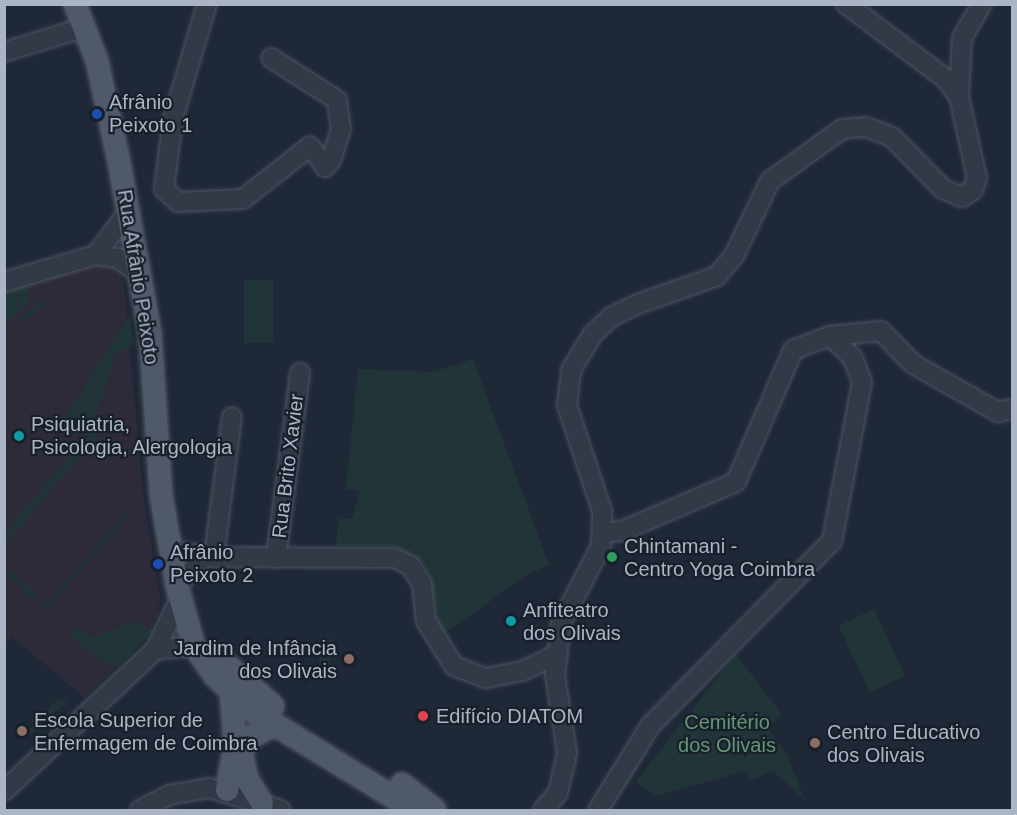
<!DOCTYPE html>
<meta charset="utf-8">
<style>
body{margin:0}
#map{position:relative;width:1017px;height:815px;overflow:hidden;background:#1f2837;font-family:Helvetica,sans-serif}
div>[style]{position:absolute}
.medical>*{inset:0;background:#2d2a39}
.green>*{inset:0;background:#213538;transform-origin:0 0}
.roads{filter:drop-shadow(0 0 2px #4d5563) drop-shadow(0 0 2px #4d5563)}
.minor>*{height:18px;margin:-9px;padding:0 9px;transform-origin:9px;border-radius:9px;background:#323a48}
.major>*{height:22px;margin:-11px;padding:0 11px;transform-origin:11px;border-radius:11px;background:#505968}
.dots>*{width:16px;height:16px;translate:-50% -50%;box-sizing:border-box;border:3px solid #18202c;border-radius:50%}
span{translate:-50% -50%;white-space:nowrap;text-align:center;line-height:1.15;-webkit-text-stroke:4.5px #18202c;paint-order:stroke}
.poi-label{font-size:20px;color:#acb5c5}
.left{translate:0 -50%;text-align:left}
.right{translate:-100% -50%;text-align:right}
.street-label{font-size:20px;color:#acb5c5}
.park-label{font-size:20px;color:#639671}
.frame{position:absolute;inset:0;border:6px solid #acb5c5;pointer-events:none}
</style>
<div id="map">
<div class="medical">
<i style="clip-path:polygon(103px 261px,123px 273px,143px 495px,160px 596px,159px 613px,145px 639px,85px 698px,12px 637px,5px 644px,5px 291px)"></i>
</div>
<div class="green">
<i style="left:244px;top:280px;width:29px;height:63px"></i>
<i style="clip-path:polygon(28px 285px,29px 303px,5px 324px,5px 292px)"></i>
<i style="left:43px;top:300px;width:5px;height:31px;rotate:53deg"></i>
<i style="clip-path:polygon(129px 315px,134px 344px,116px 355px,95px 417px,97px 448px,66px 416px)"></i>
<i style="clip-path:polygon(473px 359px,549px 565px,525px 576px,440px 637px,432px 583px,424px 563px,398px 547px,336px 546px,338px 519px,352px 519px,360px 491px,346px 489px,358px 369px,433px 372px)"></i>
<i style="clip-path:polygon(75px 443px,82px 454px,5px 544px,5px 532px,72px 454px)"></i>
<i style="clip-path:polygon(129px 509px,132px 511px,94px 556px,90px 553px)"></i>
<i style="clip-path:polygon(86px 559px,89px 561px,46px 610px,43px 607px)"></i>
<i style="left:11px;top:571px;width:36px;height:6px;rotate:42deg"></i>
<i style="left:874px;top:609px;width:74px;height:39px;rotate:65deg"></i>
<i style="clip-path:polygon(137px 621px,153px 630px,121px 665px,107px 665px,69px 635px,77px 626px,91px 637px)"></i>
<i style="left:323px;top:638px;width:11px;height:25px;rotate:10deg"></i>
<i style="clip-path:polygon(736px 654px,782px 715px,767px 726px,788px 757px,805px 800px,773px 771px,750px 781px,746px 771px,655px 796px,636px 781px)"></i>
<i style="clip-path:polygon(58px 699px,68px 700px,26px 739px,23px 736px)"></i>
</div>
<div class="roads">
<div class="minor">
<i style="left:207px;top:4px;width:120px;rotate:106.5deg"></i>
<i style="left:173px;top:119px;width:71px;rotate:97.3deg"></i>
<i style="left:164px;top:189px;width:19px;rotate:43deg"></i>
<i style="left:178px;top:202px;width:65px;rotate:-2.6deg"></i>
<i style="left:243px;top:199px;width:85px;rotate:-38.3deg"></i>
<i style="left:310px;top:146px;width:26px;rotate:54deg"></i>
<i style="left:325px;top:167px;width:9px;rotate:-49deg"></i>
<i style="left:331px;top:160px;width:33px;rotate:-72deg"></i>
<i style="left:341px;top:129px;width:29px;rotate:-98deg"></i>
<i style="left:337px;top:100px;width:78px;rotate:-147.5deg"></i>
<i style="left:4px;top:52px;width:86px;rotate:-17deg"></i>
<i style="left:959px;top:97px;width:59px;rotate:-87.1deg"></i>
<i style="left:962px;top:38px;width:39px;rotate:-60deg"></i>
<i style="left:96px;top:255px;width:22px;rotate:8deg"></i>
<i style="left:118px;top:258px;width:27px;rotate:36deg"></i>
<i style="left:4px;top:282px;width:96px;rotate:-16.4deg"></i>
<i style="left:96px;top:255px;width:54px;rotate:-53.3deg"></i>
<i style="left:602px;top:533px;width:20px;rotate:-6deg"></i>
<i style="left:622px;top:531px;width:124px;rotate:-23.3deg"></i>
<i style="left:736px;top:482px;width:144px;rotate:-66.6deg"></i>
<i style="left:793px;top:350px;width:40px;rotate:-21deg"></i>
<i style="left:170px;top:550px;width:45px;rotate:9deg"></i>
<i style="left:214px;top:557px;width:181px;rotate:0.3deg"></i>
<i style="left:395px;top:558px;width:18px;rotate:27deg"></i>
<i style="left:411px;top:566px;width:21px;rotate:59deg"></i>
<i style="left:422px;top:584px;width:37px;rotate:84deg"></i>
<i style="left:426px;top:621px;width:53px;rotate:58.1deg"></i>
<i style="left:454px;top:666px;width:34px;rotate:21deg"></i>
<i style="left:486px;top:678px;width:38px;rotate:-11deg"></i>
<i style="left:523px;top:671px;width:39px;rotate:-26deg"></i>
<i style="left:214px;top:557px;width:141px;rotate:-82.7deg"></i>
<i style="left:276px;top:558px;width:187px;rotate:-82.6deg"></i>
<i style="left:177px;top:586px;width:41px;rotate:-47deg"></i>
<i style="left:155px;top:650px;width:39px;rotate:-6deg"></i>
<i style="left:4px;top:791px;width:207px;rotate:-43deg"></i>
<i style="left:155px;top:650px;width:57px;rotate:-63.9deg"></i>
<i style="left:140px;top:810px;width:33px;rotate:-27deg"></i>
<i style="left:169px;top:795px;width:41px;rotate:-9.9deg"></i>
<i style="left:209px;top:788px;width:75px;rotate:17deg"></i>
<i style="left:543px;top:810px;width:23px;rotate:-49deg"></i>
<i style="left:558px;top:793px;width:41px;rotate:-77.3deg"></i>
<i style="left:567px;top:753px;width:79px;rotate:-98.7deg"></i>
<i style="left:555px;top:675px;width:52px;rotate:-83.4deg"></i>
<i style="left:561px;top:623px;width:87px;rotate:-62.5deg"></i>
<i style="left:601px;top:546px;width:35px;rotate:-88deg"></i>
<i style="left:602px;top:511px;width:112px;rotate:-108.3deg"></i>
<i style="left:567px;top:405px;width:35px;rotate:-83deg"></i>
<i style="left:571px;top:370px;width:42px;rotate:-58.6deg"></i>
<i style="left:593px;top:334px;width:25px;rotate:-43deg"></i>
<i style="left:611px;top:317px;width:30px;rotate:-26deg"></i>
<i style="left:638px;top:304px;width:84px;rotate:-19.5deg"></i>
<i style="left:717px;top:276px;width:26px;rotate:-50deg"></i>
<i style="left:734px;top:256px;width:83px;rotate:-64.4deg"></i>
<i style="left:770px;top:181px;width:89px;rotate:-35.8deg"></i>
<i style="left:842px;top:129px;width:24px;rotate:-5deg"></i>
<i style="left:866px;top:127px;width:28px;rotate:21deg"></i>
<i style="left:892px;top:137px;width:73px;rotate:45.6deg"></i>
<i style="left:943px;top:189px;width:21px;rotate:23deg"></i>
<i style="left:962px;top:197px;width:13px;rotate:-32deg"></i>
<i style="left:973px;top:190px;width:13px;rotate:-72deg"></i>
<i style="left:977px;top:178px;width:83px;rotate:-102.5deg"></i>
<i style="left:959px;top:97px;width:22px;rotate:-126deg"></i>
<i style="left:946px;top:79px;width:125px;rotate:-143.1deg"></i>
<i style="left:598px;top:810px;width:99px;rotate:-58.2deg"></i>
<i style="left:650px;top:726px;width:260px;rotate:-45.5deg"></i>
<i style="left:832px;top:541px;width:162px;rotate:-79.3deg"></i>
<i style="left:862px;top:382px;width:26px;rotate:-111deg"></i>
<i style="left:853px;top:358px;width:32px;rotate:-136deg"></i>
<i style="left:830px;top:336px;width:51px;rotate:-5.6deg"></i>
<i style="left:881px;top:331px;width:46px;rotate:45.9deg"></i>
<i style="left:913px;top:364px;width:98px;rotate:29.5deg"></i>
<i style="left:998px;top:412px;width:14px;rotate:-12deg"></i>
</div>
<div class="major">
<i style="left:75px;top:4px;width:61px;rotate:68.9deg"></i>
<i style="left:97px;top:61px;width:103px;rotate:77.7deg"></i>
<i style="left:119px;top:162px;width:173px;rotate:79.7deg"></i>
<i style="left:150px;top:332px;width:163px;rotate:86.1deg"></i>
<i style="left:161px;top:495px;width:92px;rotate:80deg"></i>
<i style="left:177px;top:586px;width:62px;rotate:74.2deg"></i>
<i style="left:194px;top:646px;width:35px;rotate:55deg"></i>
<i style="left:214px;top:675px;width:57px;rotate:42.1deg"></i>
<i style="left:256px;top:713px;width:185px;rotate:31.5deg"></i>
<i style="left:217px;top:656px;width:75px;rotate:41.8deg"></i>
<i style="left:402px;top:784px;width:42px;rotate:38.2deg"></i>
<i style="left:227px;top:790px;width:46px;rotate:-79.9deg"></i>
<i style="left:235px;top:745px;width:53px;rotate:-94.3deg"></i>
<i style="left:262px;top:803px;width:28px;rotate:-122deg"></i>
<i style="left:247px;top:779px;width:29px;rotate:-102deg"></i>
<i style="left:241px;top:751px;width:15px;rotate:-58deg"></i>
<i style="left:249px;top:738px;width:29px;rotate:-27deg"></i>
</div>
</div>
<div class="dots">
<i style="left:97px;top:114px;background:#1a4fb4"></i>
<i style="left:19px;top:436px;background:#0f9aa8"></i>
<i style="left:612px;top:557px;background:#2e9e5b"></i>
<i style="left:158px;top:564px;background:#1a4fb4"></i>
<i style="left:511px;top:621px;background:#0f9aa8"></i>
<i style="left:349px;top:659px;background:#8d6e63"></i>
<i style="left:423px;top:716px;background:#e0444e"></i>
<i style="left:22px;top:731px;background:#8d6e63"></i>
<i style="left:815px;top:743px;background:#8d6e63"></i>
</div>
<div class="poi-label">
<span class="left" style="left:109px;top:114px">Afrânio<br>Peixoto 1</span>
<span class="left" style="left:31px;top:436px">Psiquiatria,<br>Psicologia, Alergologia</span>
<span class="left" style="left:624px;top:558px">Chintamani -<br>Centro Yoga Coimbra</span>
<span class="left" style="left:170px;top:564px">Afrânio<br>Peixoto 2</span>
<span class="left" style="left:523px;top:622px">Anfiteatro<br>dos Olivais</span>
<span class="right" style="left:337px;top:660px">Jardim de Infância<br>dos Olivais</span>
<span class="left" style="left:436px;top:716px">Edifício DIATOM</span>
<span class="left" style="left:34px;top:732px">Escola Superior de<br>Enfermagem de Coimbra</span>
<span class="left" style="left:827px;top:744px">Centro Educativo<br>dos Olivais</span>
</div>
<div class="street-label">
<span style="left:138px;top:277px;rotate:81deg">Rua Afrânio Peixoto</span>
<span style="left:288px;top:466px;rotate:-83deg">Rua Brito Xavier</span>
</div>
<div class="park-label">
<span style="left:727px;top:734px">Cemitério<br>dos Olivais</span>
</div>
<div class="frame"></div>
</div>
